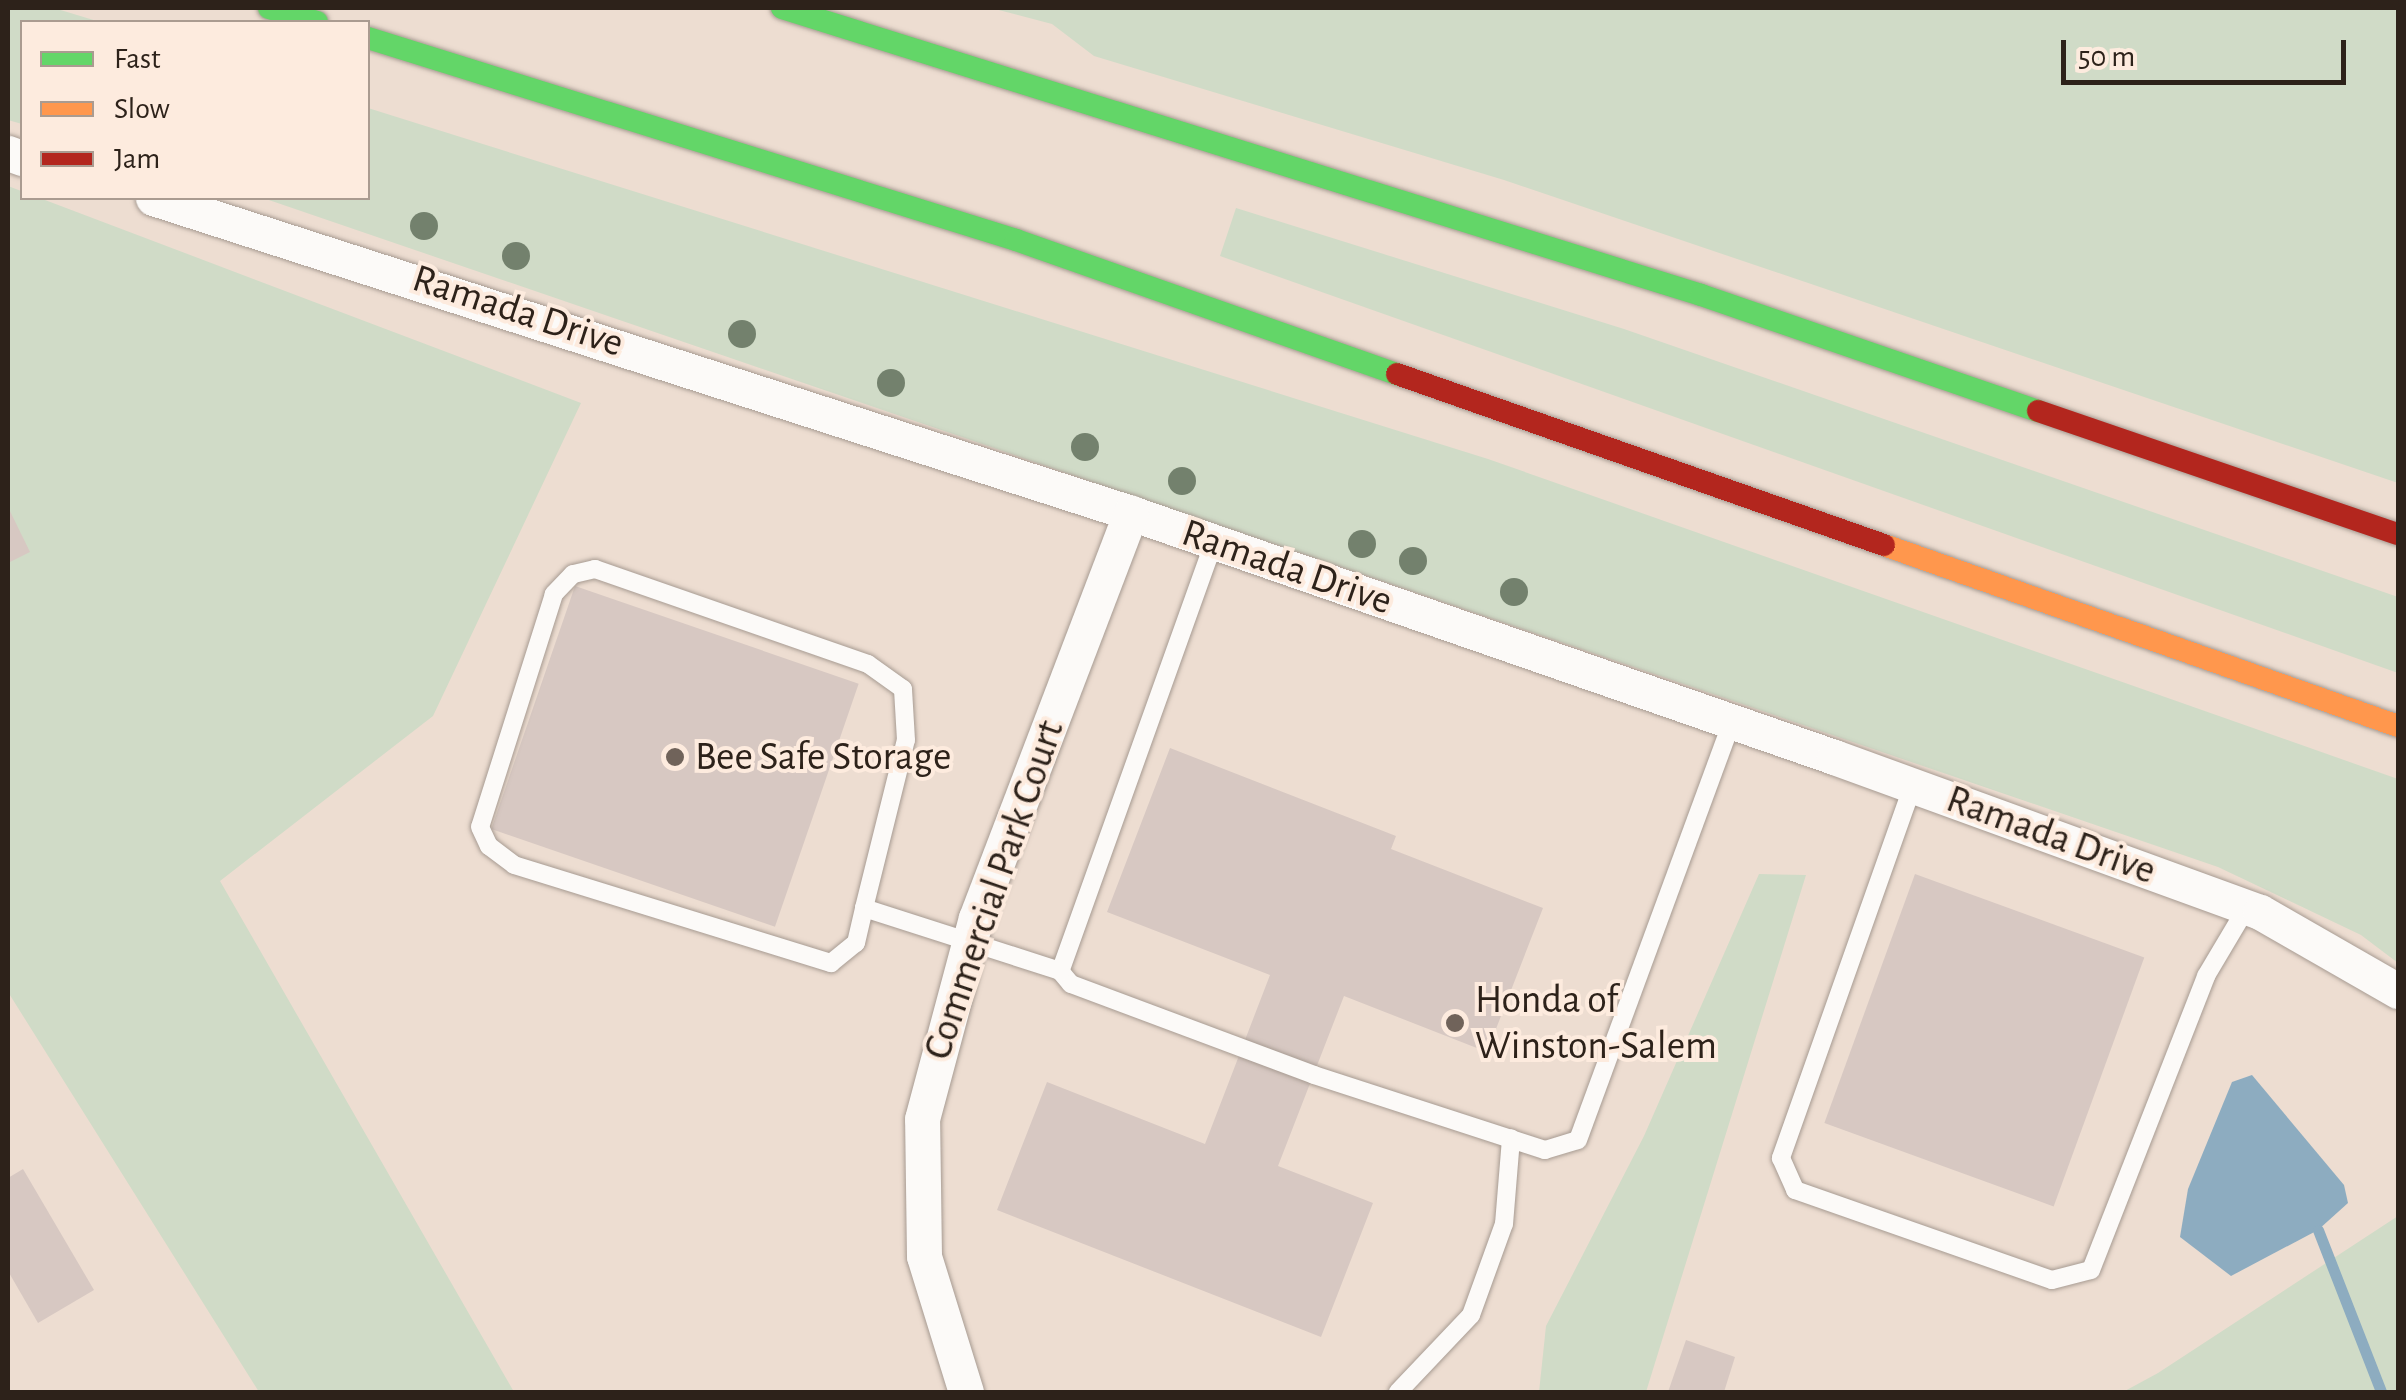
<!DOCTYPE html>
<style>
body{margin:0}
#map{position:relative;width:2406px;height:1400px;overflow:hidden;background:#edddd1;font-family:"Alegreya Sans",sans-serif}
div>[style]{position:absolute}
.green>*{inset:0;background:#d0dbc7}
.water>*{inset:0;background:#8dacc0}
.stream>*{height:11px;margin:-5.5px;padding:0 5.5px;transform-origin:5.5px;border-radius:5.5px;background:#8dacc0}
.building>*{inset:0;background:#d7c8c2;transform-origin:0 0}
.roads{filter:drop-shadow(0 0 2px #a79b92) drop-shadow(0 0 2px #a79b92)}
.lane>*{height:18px;margin:-9px;padding:0 9px;transform-origin:9px;border-radius:9px;background:#fcfaf8}
.street>*{height:35px;margin:-17.5px;padding:0 17.5px;transform-origin:17.5px;border-radius:17.5px;background:#fcfaf8}
.fast>*{height:22px;margin:-11px;padding:0 11px;transform-origin:11px;border-radius:11px;background:#63d668}
.slow>*{height:22px;margin:-11px;padding:0 11px;transform-origin:11px;border-radius:11px;background:#ff974d}
.jam>*{height:22px;margin:-11px;padding:0 11px;transform-origin:11px;border-radius:11px;background:#b3261e}
.trees>*{width:28px;height:28px;margin:-14px;border-radius:50%;background:#73816d}
.dots>*{width:28px;height:28px;translate:-50% -50%;box-sizing:border-box;border:5px solid #fdebde;border-radius:50%}
span{translate:-50% -50%;white-space:nowrap;text-align:center;line-height:1.15;-webkit-text-stroke:8px #fdebde;paint-order:stroke}
.street-label{font-size:40px;color:#2d221a}
.poi-label{font-size:40px;color:#2d221a}
.left{translate:0 -50%;text-align:left}
.frame{position:absolute;inset:0;border:10px solid #2d221a;pointer-events:none}
.legend{position:absolute;left:20px;top:20px;width:350px;height:180px;box-sizing:border-box;background:#fdebde;border:2px solid #aa9b90;margin:0;padding:12px 18px;list-style:none;font-size:30px;color:#2d221a}
.legend li{display:flex;align-items:center;gap:20px;height:50px}
.legend b{width:50px;border:2px solid #aa9b90}
.scale{position:absolute;left:2061px;top:40px;width:285px;height:45px;box-sizing:border-box;border:5px solid #2d221a;border-top:0;padding-left:12px;font-size:30px;line-height:35px;white-space:nowrap;color:#2d221a;-webkit-text-stroke:8px #fdebde;paint-order:stroke}
</style>
<div id="map">
<div class="green">
<i style="clip-path:polygon(8px 8px,54px 8px,100px 22px,22px 22px,22px 124px,8px 120px)"></i>
<i style="clip-path:polygon(991px 8px,2398px 8px,2398px 483px,1504px 180px,1094px 56px,1052px 24px)"></i>
<i style="clip-path:polygon(368px 108px,1488px 459px,2398px 779px,2398px 963px,2361px 935px,2218px 867px,263px 198px,368px 198px)"></i>
<i style="clip-path:polygon(8px 186px,581px 403px,433px 716px,220px 881px,514px 1392px,259px 1392px,8px 992px)"></i>
<i style="clip-path:polygon(1236px 208px,1624px 329px,2398px 597px,2398px 673px,1220px 256px)"></i>
<i style="clip-path:polygon(1759px 874px,1806px 875px,1646px 1392px,1539px 1392px,1546px 1326px,1644px 1136px)"></i>
<i style="clip-path:polygon(2398px 1216px,2398px 1392px,2123px 1392px,2158px 1373px)"></i>
</div>
<div class="water">
<i style="clip-path:polygon(2252px 1075px,2344px 1185px,2348px 1203px,2318px 1230px,2231px 1276px,2180px 1237px,2188px 1189px,2232px 1082px)"></i>
</div>
<div class="stream">
<i style="left:2318px;top:1230px;width:174px;rotate:68.7deg"></i>
</div>
<div class="building">
<i style="clip-path:polygon(8px 507px,30px 552px,8px 563px)"></i>
<i style="left:575px;top:586px;width:300px;height:257px;rotate:19deg"></i>
<i style="clip-path:polygon(1170px 748px,1396px 836px,1391px 849px,1543px 908px,1487px 1052px,1344px 996px,1278px 1166px,1373px 1203px,1321px 1337px,997px 1210px,1047px 1082px,1205px 1144px,1270px 975px,1107px 912px)"></i>
<i style="left:1915px;top:874px;width:244px;height:265px;rotate:20deg"></i>
<i style="clip-path:polygon(23px 1169px,94px 1290px,38px 1323px,8px 1271px,8px 1178px)"></i>
<i style="clip-path:polygon(1686px 1340px,1735px 1357px,1724px 1392px,1668px 1392px)"></i>
</div>
<div class="roads">
<div class="lane">
<i style="left:1214px;top:542px;width:456px;rotate:109.7deg"></i>
<i style="left:1060px;top:971px;width:17px;rotate:50deg"></i>
<i style="left:1071px;top:984px;width:259px;rotate:20.5deg"></i>
<i style="left:1314px;top:1075px;width:243px;rotate:18deg"></i>
<i style="left:1545px;top:1150px;width:34px;rotate:-17deg"></i>
<i style="left:1578px;top:1140px;width:446px;rotate:-69.8deg"></i>
<i style="left:1913px;top:785px;width:396px;rotate:109.5deg"></i>
<i style="left:1781px;top:1158px;width:35px;rotate:66deg"></i>
<i style="left:1795px;top:1190px;width:272px;rotate:19.3deg"></i>
<i style="left:2052px;top:1280px;width:40px;rotate:-14.4deg"></i>
<i style="left:2091px;top:1270px;width:316px;rotate:-68.6deg"></i>
<i style="left:2206px;top:976px;width:80px;rotate:-59.3deg"></i>
<i style="left:864px;top:908px;width:173px;rotate:-76deg"></i>
<i style="left:906px;top:740px;width:51px;rotate:-93.4deg"></i>
<i style="left:903px;top:689px;width:43px;rotate:-144.5deg"></i>
<i style="left:868px;top:664px;width:289px;rotate:-160.8deg"></i>
<i style="left:595px;top:569px;width:23px;rotate:167deg"></i>
<i style="left:573px;top:574px;width:28px;rotate:134deg"></i>
<i style="left:554px;top:594px;width:244px;rotate:107.6deg"></i>
<i style="left:480px;top:827px;width:21px;rotate:65deg"></i>
<i style="left:489px;top:846px;width:31px;rotate:37deg"></i>
<i style="left:514px;top:865px;width:332px;rotate:17.2deg"></i>
<i style="left:831px;top:963px;width:32px;rotate:-39deg"></i>
<i style="left:856px;top:943px;width:36px;rotate:-77deg"></i>
<i style="left:864px;top:908px;width:206px;rotate:17.8deg"></i>
<i style="left:1398px;top:1392px;width:106px;rotate:-46.5deg"></i>
<i style="left:1471px;top:1315px;width:97px;rotate:-70.1deg"></i>
<i style="left:1504px;top:1224px;width:86px;rotate:-85.3deg"></i>
</div>
<div class="street">
<i style="left:8px;top:153px;width:15px;rotate:20deg"></i>
<i style="left:153px;top:198px;width:1027px;rotate:17.85deg"></i>
<i style="left:1131px;top:513px;width:744px;rotate:19.14deg"></i>
<i style="left:1834px;top:757px;width:453px;rotate:20deg"></i>
<i style="left:2260px;top:912px;width:159px;rotate:29.8deg"></i>
<i style="left:966px;top:1392px;width:142px;rotate:-107.2deg"></i>
<i style="left:924px;top:1256px;width:137px;rotate:-90.8deg"></i>
<i style="left:922px;top:1119px;width:208px;rotate:-75deg"></i>
<i style="left:976px;top:918px;width:434px;rotate:-69.1deg"></i>
</div>
<div class="fast">
<i style="left:269px;top:8px;width:50px;rotate:16.3deg"></i>
<i style="left:782px;top:8px;width:963px;rotate:17.34deg"></i>
<i style="left:1701px;top:295px;width:356px;rotate:19deg"></i>
<i style="left:368px;top:38px;width:679px;rotate:17.31deg"></i>
<i style="left:1016px;top:240px;width:404px;rotate:19.4deg"></i>
</div>
<div class="slow">
<i style="left:1884px;top:545px;width:545px;rotate:19.4deg"></i>
</div>
<div class="jam">
<i style="left:1397px;top:374px;width:516px;rotate:19.35deg"></i>
<i style="left:2038px;top:411px;width:380px;rotate:18.9deg"></i>
</div>
</div>
<div class="trees">
<i style="left:424px;top:226px"></i>
<i style="left:516px;top:256px"></i>
<i style="left:742px;top:334px"></i>
<i style="left:891px;top:383px"></i>
<i style="left:1085px;top:447px"></i>
<i style="left:1182px;top:481px"></i>
<i style="left:1362px;top:544px"></i>
<i style="left:1413px;top:561px"></i>
<i style="left:1514px;top:592px"></i>
</div>
<div class="dots">
<i style="left:675px;top:757px;background:#70635a"></i>
<i style="left:1455px;top:1023px;background:#70635a"></i>
</div>
<div class="street-label">
<span style="left:518px;top:311px;rotate:18deg">Ramada Drive</span>
<span style="left:1287px;top:567px;rotate:19deg">Ramada Drive</span>
<span style="left:2051px;top:835px;rotate:20deg">Ramada Drive</span>
<span style="left:994px;top:890px;rotate:-71deg">Commercial Park Court</span>
</div>
<div class="poi-label">
<span class="left" style="left:695px;top:757px">Bee Safe Storage</span>
<span class="left" style="left:1475px;top:1023px">Honda of<br>Winston-Salem</span>
</div>
<div class="frame"></div>
<ul class="legend">
<li><b style="height:12px;background:#63d668"></b>Fast</li>
<li><b style="height:12px;background:#ff974d"></b>Slow</li>
<li><b style="height:12px;background:#b3261e"></b>Jam</li>
</ul>
<div class="scale">50 m</div>
</div>
